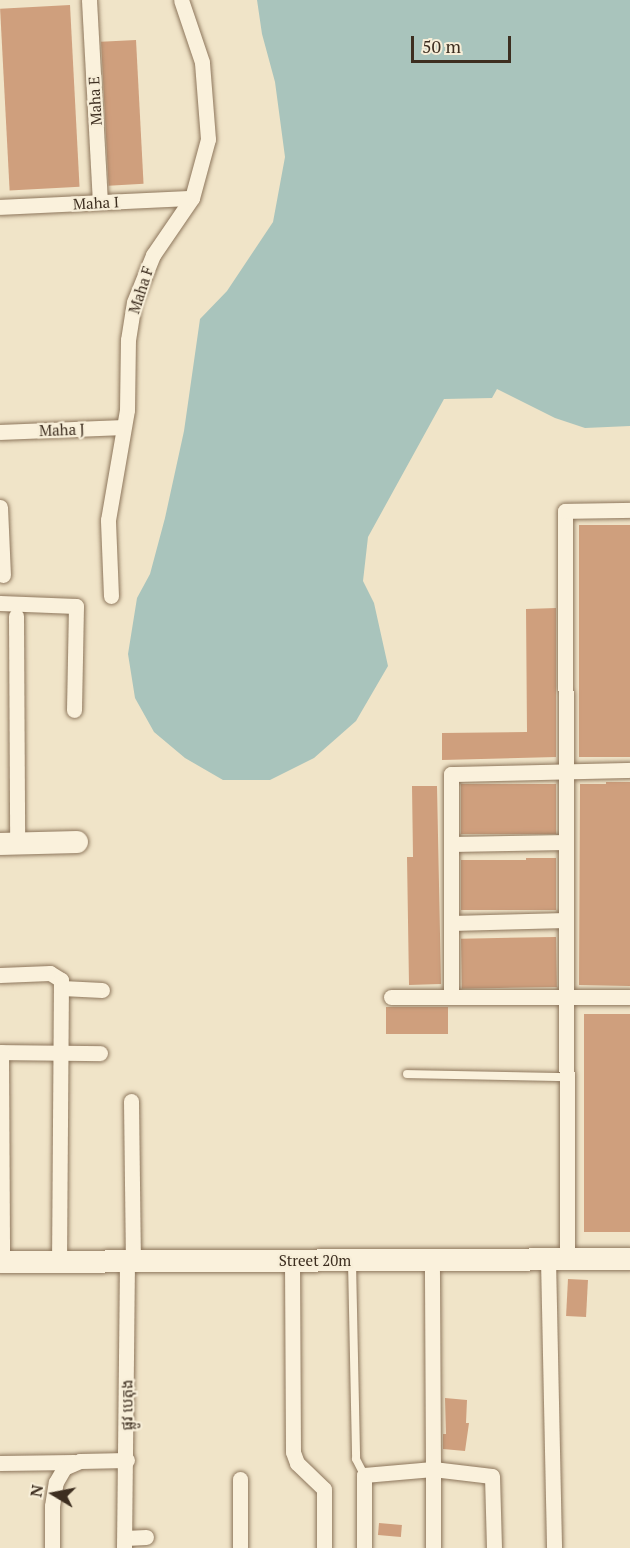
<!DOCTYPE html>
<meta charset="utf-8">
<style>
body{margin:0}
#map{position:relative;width:630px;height:1548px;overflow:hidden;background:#f0e4c8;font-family:"PT Serif","Noto Sans Khmer",serif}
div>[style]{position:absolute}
.water>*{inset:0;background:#a9c4bc}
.building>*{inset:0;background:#cf9f7d;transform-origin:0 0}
.roads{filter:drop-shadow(0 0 2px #8d765c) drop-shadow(0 0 2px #8d765c)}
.lane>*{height:8px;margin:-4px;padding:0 4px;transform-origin:4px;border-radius:4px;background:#faf1dc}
.street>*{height:15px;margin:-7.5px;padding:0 7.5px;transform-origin:7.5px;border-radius:7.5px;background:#faf1dc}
.secondary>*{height:22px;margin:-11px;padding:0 11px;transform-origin:11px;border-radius:11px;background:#faf1dc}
span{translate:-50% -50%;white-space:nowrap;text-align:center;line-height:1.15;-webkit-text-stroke:4.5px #f7eed8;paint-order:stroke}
.street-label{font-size:15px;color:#3d2e20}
.north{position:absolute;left:24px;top:1464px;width:60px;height:60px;-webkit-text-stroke:4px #f7eed8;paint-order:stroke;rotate:280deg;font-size:16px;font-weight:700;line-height:24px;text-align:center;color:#3d2e20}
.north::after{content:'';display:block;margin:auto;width:21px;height:27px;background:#3d2e20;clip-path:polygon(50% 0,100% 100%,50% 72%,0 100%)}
.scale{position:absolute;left:411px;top:36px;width:100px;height:27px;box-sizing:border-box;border:3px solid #3d2e20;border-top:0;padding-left:8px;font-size:18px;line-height:21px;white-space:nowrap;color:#3d2e20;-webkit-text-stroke:4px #f7eed8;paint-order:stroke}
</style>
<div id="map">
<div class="water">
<i style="clip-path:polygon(257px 0,630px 0,630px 426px,585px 428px,555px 418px,497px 389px,492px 398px,444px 399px,368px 537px,363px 581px,374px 603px,388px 666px,356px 721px,314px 758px,270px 780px,223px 780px,185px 758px,154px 732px,135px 698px,128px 654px,137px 598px,150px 574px,165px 518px,184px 431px,200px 319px,227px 291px,273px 222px,285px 157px,275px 82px,262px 34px)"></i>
</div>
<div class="building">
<i style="left:70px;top:5px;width:182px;height:70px;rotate:87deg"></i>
<i style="left:136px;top:40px;width:144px;height:35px;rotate:87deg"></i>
<i style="left:579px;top:525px;width:51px;height:232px"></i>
<i style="clip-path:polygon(556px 608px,556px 757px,442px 760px,442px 733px,527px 732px,526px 609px)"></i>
<i style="clip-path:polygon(606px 782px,630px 782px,630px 986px,579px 985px,580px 784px,606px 784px)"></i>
<i style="left:461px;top:784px;width:95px;height:50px"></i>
<i style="clip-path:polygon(412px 786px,437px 786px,441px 984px,409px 985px,407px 857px,413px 857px)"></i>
<i style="clip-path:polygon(526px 858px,556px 858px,556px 910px,461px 910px,461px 860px,526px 860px)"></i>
<i style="left:556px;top:937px;width:50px;height:95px;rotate:89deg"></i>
<i style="left:448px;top:1007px;width:27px;height:62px;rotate:90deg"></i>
<i style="left:584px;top:1014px;width:46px;height:218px"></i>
<i style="left:568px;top:1279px;width:20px;height:37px;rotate:3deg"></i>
<i style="clip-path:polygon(445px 1398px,467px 1400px,466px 1423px,469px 1423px,465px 1451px,443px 1449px,443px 1434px,446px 1434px)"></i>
<i style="left:379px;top:1523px;width:23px;height:12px;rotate:5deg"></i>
</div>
<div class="roads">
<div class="lane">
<i style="left:407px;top:1074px;width:159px;rotate:1.1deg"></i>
<i style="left:352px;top:1262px;width:197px;rotate:88.8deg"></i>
<i style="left:356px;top:1459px;width:18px;rotate:63deg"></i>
</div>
<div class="street">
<i style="left:89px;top:0;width:202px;rotate:86.9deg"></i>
<i style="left:0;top:207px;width:192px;rotate:-2.7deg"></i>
<i style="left:0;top:432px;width:123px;rotate:-2.3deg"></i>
<i style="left:0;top:507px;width:68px;rotate:87.5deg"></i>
<i style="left:111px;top:596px;width:76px;rotate:-92.3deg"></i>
<i style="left:108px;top:520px;width:112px;rotate:-80.2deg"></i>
<i style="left:127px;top:410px;width:70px;rotate:-89.2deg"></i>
<i style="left:128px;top:340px;width:38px;rotate:-81deg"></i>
<i style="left:134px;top:302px;width:51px;rotate:-68deg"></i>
<i style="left:153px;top:255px;width:69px;rotate:-55.6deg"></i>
<i style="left:192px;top:198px;width:61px;rotate:-74.8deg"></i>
<i style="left:208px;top:139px;width:77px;rotate:-94.5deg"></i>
<i style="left:202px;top:62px;width:65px;rotate:-108.7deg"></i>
<i style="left:0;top:603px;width:76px;rotate:2.3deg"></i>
<i style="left:76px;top:606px;width:104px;rotate:91.1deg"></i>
<i style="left:16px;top:616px;width:227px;rotate:89.7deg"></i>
<i style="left:451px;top:844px;width:115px;rotate:-1deg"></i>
<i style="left:451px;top:923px;width:115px;rotate:-1.5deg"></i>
<i style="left:0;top:975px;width:50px;rotate:-2.3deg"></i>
<i style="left:50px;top:973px;width:13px;rotate:32deg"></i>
<i style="left:61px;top:980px;width:282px;rotate:90.4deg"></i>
<i style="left:62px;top:988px;width:40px;rotate:2.9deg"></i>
<i style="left:391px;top:997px;width:239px"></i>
<i style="left:451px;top:997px;width:223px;rotate:-90deg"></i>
<i style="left:451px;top:774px;width:179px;rotate:-1.3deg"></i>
<i style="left:0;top:1052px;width:100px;rotate:0.6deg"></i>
<i style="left:1px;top:1052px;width:210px;rotate:89.7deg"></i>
<i style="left:131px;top:1101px;width:161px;rotate:89.3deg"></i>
<i style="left:548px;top:1259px;width:289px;rotate:88.8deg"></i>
<i style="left:567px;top:1259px;width:748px;rotate:-90.15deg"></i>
<i style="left:565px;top:511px;width:65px;rotate:-0.9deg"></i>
<i style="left:292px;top:1261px;width:191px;rotate:89.7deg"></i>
<i style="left:293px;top:1452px;width:12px;rotate:70deg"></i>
<i style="left:297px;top:1463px;width:37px;rotate:44deg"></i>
<i style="left:324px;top:1489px;width:59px;rotate:90deg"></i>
<i style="left:0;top:1463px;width:74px;rotate:-0.8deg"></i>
<i style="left:240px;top:1479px;width:69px;rotate:90deg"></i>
<i style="left:125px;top:1538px;width:21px;rotate:-3deg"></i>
<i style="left:52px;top:1548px;width:42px;rotate:-90deg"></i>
<i style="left:52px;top:1506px;width:24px;rotate:-81deg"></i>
<i style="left:56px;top:1482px;width:16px;rotate:-60deg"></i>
<i style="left:64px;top:1468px;width:17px;rotate:-24deg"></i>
<i style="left:80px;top:1461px;width:47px;rotate:-1.2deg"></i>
<i style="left:124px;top:1548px;width:286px;rotate:-89.4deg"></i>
<i style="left:364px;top:1548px;width:73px;rotate:-90deg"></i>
<i style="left:364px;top:1475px;width:69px;rotate:-5deg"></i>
<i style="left:433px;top:1469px;width:209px;rotate:-90.3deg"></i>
<i style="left:433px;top:1548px;width:79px;rotate:-90deg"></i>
<i style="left:433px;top:1469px;width:59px;rotate:6.8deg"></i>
<i style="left:492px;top:1476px;width:72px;rotate:88.4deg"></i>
</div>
<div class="secondary">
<i style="left:0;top:844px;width:77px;rotate:-1.5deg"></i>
<i style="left:0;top:1262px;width:630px;rotate:-0.27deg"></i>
</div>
</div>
<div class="street-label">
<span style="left:95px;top:101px;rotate:-93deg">Maha E</span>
<span style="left:96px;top:203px;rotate:-3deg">Maha I</span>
<span style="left:141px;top:290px;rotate:-72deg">Maha F</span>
<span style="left:62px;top:430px;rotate:-2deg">Maha J</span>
<span style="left:315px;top:1261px">Street 20m</span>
<span style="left:127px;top:1405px;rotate:-90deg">ផ្លូវ បេតុង</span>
</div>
<div class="north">N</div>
<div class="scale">50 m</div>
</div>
